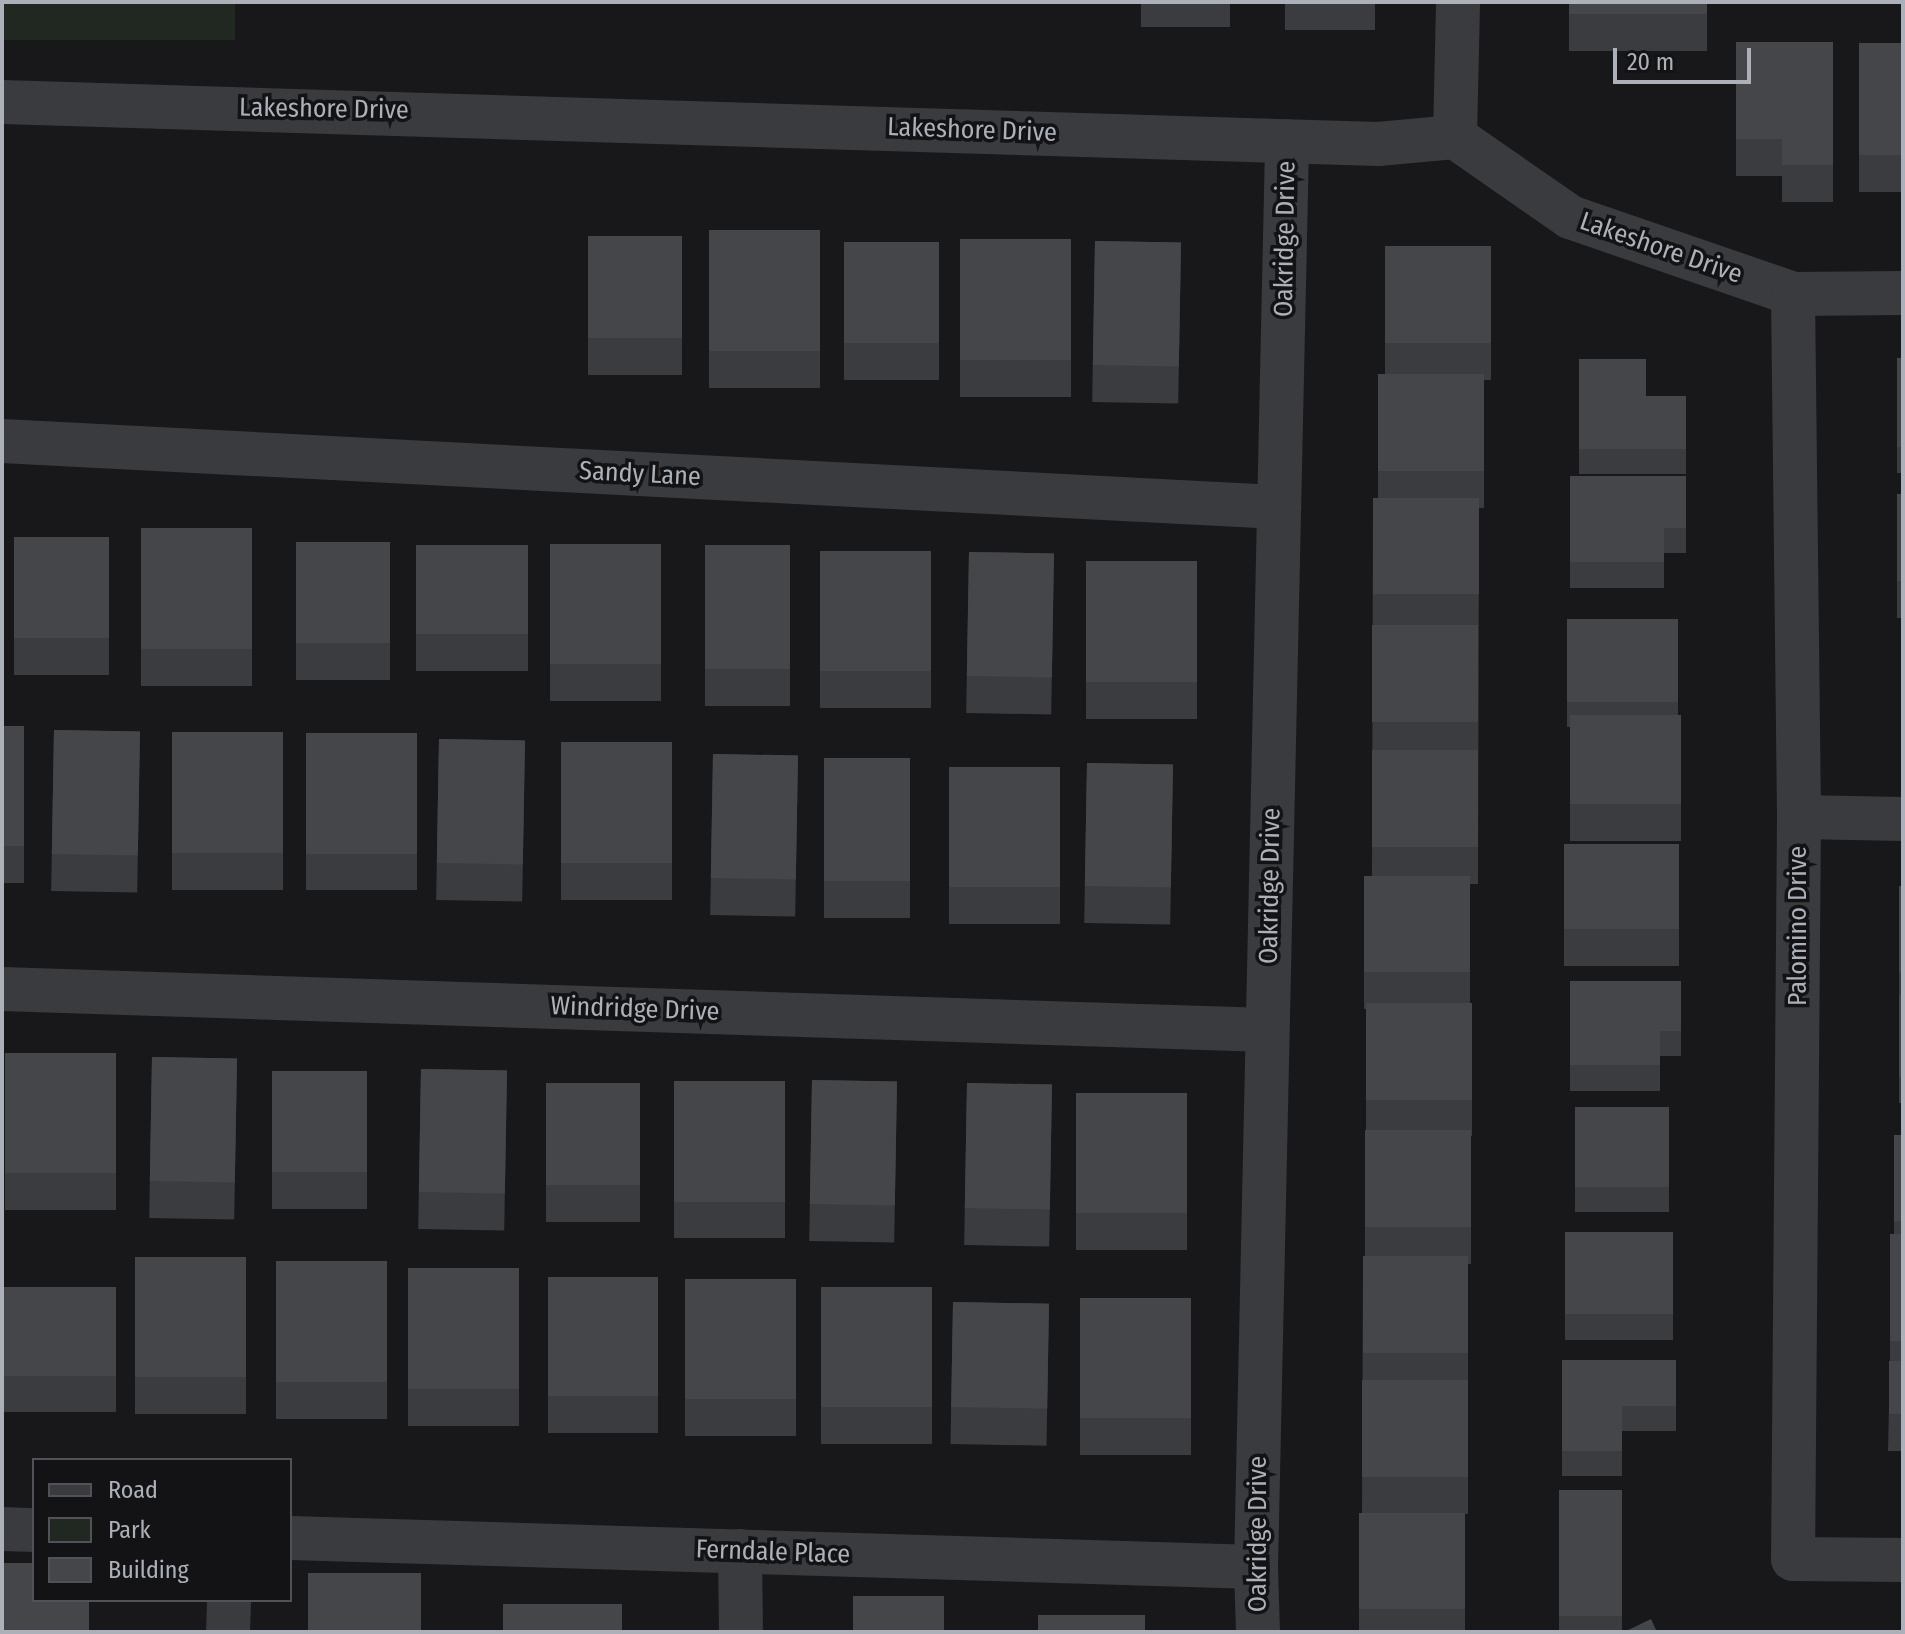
<!DOCTYPE html>
<style>
body{margin:0}
#map{position:relative;width:1905px;height:1634px;overflow:hidden;background:#18181a;font-family:"Fira Sans Condensed",sans-serif}
div>[style]{position:absolute}
.green>*{inset:0;background:#202821;transform-origin:0 0}
.minor>*{height:44px;margin:-22px;padding:0 22px;transform-origin:22px;border-radius:22px;background:#3a3b3f}
.wall>*{inset:0;background:#3b3c40;transform-origin:0 0}
.building>*{inset:0;background:#45464a;transform-origin:0 0}
span{translate:-50% -50%;white-space:nowrap;text-align:center;line-height:1.15;-webkit-text-stroke:7px #131315;paint-order:stroke}
.street-label{font-size:26px;color:#abb0b9}
.frame{position:absolute;inset:0;border:4px solid #abb0b9;pointer-events:none}
.legend{position:absolute;left:32px;top:1458px;width:260px;height:144px;box-sizing:border-box;background:#131315;border:2px solid #505257;margin:0;padding:10px 14px;list-style:none;font-size:24px;color:#abb0b9}
.legend li{display:flex;align-items:center;gap:16px;height:40px}
.legend b{width:40px;border:2px solid #505257}
.scale{position:absolute;left:1613px;top:48px;width:138px;height:36px;box-sizing:border-box;border:4px solid #abb0b9;border-top:0;padding-left:10px;font-size:24px;line-height:28px;white-space:nowrap;color:#abb0b9;-webkit-text-stroke:6px #131315;paint-order:stroke}
</style>
<div id="map">
<div class="green">
<i style="left:2px;top:2px;width:233px;height:38px"></i>
</div>
<div class="minor">
<i style="left:2px;top:102px;width:1377px;rotate:1.75deg"></i>
<i style="left:1378px;top:144px;width:77px;rotate:-5.2deg"></i>
<i style="left:1455px;top:137px;width:140px;rotate:34.8deg"></i>
<i style="left:1570px;top:217px;width:236px;rotate:19deg"></i>
<i style="left:1793px;top:294px;width:110px;rotate:-0.5deg"></i>
<i style="left:1455px;top:137px;width:135px;rotate:-88.7deg"></i>
<i style="left:1793px;top:294px;width:523px;rotate:89.34deg"></i>
<i style="left:1799px;top:817px;width:742px;rotate:90.46deg"></i>
<i style="left:1793px;top:1559px;width:110px;rotate:0.5deg"></i>
<i style="left:2px;top:441px;width:1279px;rotate:2.96deg"></i>
<i style="left:1799px;top:817px;width:104px;rotate:1.1deg"></i>
<i style="left:2px;top:989px;width:1266px;rotate:1.86deg"></i>
<i style="left:2px;top:1529px;width:32px;rotate:2deg"></i>
<i style="left:290px;top:1538px;width:966px;rotate:1.72deg"></i>
<i style="left:740px;top:1551px;width:81px;rotate:89.3deg"></i>
<i style="left:228px;top:1632px;width:32px;rotate:-88deg"></i>
<i style="left:1258px;top:1632px;width:65px;rotate:-91.8deg"></i>
<i style="left:1256px;top:1567px;width:1426px;rotate:-88.75deg"></i>
</div>
<div class="wall">
<i style="left:1141px;top:2px;width:89px;height:25px"></i>
<i style="left:1285px;top:2px;width:90px;height:28px"></i>
<i style="left:1569px;top:2px;width:138px;height:49px"></i>
<i style="clip-path:polygon(1736px 42px,1833px 42px,1833px 202px,1782px 202px,1782px 176px,1736px 176px)"></i>
<i style="left:1859px;top:43px;width:44px;height:149px"></i>
<i style="left:709px;top:230px;width:111px;height:158px"></i>
<i style="left:588px;top:236px;width:94px;height:139px"></i>
<i style="left:960px;top:239px;width:111px;height:158px"></i>
<i style="left:1095px;top:241px;width:86px;height:161px;rotate:1deg"></i>
<i style="left:844px;top:242px;width:95px;height:138px"></i>
<i style="clip-path:polygon(1385px 246px,1491px 246px,1491px 380px,1484px 380px,1484px 508px,1479px 508px,1478px 884px,1470px 884px,1470px 1003px,1472px 1003px,1472px 1136px,1471px 1136px,1471px 1264px,1468px 1264px,1468px 1514px,1465px 1514px,1465px 1632px,1359px 1632px,1359px 1513px,1362px 1513px,1363px 1256px,1365px 1256px,1365px 1130px,1366px 1130px,1366px 1009px,1364px 1009px,1364px 876px,1372px 876px,1373px 498px,1378px 498px,1378px 374px,1385px 374px)"></i>
<i style="left:1897px;top:358px;width:6px;height:115px"></i>
<i style="clip-path:polygon(1579px 359px,1646px 396px,1686px 396px,1686px 474px,1579px 474px)"></i>
<i style="clip-path:polygon(1570px 476px,1686px 476px,1686px 553px,1664px 553px,1664px 588px,1570px 588px)"></i>
<i style="clip-path:polygon(1897px 494px,1903px 494px,1903px 733px,1901px 733px,1901px 618px,1897px 618px)"></i>
<i style="left:141px;top:528px;width:111px;height:158px"></i>
<i style="left:14px;top:537px;width:95px;height:138px"></i>
<i style="left:296px;top:542px;width:94px;height:138px"></i>
<i style="left:550px;top:544px;width:111px;height:157px"></i>
<i style="left:416px;top:545px;width:112px;height:126px"></i>
<i style="left:705px;top:545px;width:85px;height:161px"></i>
<i style="left:820px;top:551px;width:111px;height:157px"></i>
<i style="left:969px;top:552px;width:85px;height:161px;rotate:1deg"></i>
<i style="left:1086px;top:561px;width:111px;height:158px"></i>
<i style="clip-path:polygon(1567px 619px,1678px 619px,1678px 715px,1681px 715px,1681px 841px,1570px 841px,1570px 727px,1567px 727px)"></i>
<i style="left:2px;top:726px;width:22px;height:157px"></i>
<i style="left:54px;top:730px;width:86px;height:161px;rotate:1deg"></i>
<i style="left:172px;top:732px;width:111px;height:158px"></i>
<i style="left:306px;top:733px;width:111px;height:157px"></i>
<i style="left:439px;top:739px;width:86px;height:161px;rotate:1deg"></i>
<i style="left:561px;top:742px;width:111px;height:158px"></i>
<i style="left:713px;top:754px;width:85px;height:161px;rotate:1deg"></i>
<i style="left:824px;top:758px;width:86px;height:160px"></i>
<i style="left:1087px;top:763px;width:86px;height:160px;rotate:1deg"></i>
<i style="left:949px;top:767px;width:111px;height:157px"></i>
<i style="left:1564px;top:844px;width:115px;height:122px"></i>
<i style="left:1899px;top:886px;width:4px;height:217px"></i>
<i style="clip-path:polygon(1570px 981px,1681px 981px,1681px 1056px,1660px 1056px,1660px 1091px,1570px 1091px)"></i>
<i style="left:5px;top:1053px;width:111px;height:157px"></i>
<i style="left:152px;top:1057px;width:85px;height:161px;rotate:1deg"></i>
<i style="left:421px;top:1069px;width:86px;height:160px;rotate:1deg"></i>
<i style="left:272px;top:1071px;width:95px;height:138px"></i>
<i style="left:812px;top:1080px;width:85px;height:161px;rotate:1deg"></i>
<i style="left:674px;top:1081px;width:111px;height:157px"></i>
<i style="left:546px;top:1083px;width:94px;height:139px"></i>
<i style="left:967px;top:1083px;width:85px;height:162px;rotate:1deg"></i>
<i style="left:1076px;top:1093px;width:111px;height:157px"></i>
<i style="left:1575px;top:1107px;width:94px;height:105px"></i>
<i style="clip-path:polygon(1894px 1135px,1903px 1135px,1903px 1451px,1888px 1451px,1890px 1361px,1890px 1234px,1894px 1234px)"></i>
<i style="left:1565px;top:1232px;width:108px;height:108px"></i>
<i style="left:135px;top:1257px;width:111px;height:157px"></i>
<i style="left:276px;top:1261px;width:111px;height:158px"></i>
<i style="left:408px;top:1268px;width:111px;height:158px"></i>
<i style="left:548px;top:1277px;width:110px;height:156px"></i>
<i style="left:685px;top:1279px;width:111px;height:157px"></i>
<i style="left:3px;top:1287px;width:113px;height:125px"></i>
<i style="left:821px;top:1287px;width:111px;height:157px"></i>
<i style="left:1080px;top:1298px;width:111px;height:157px"></i>
<i style="left:953px;top:1302px;width:96px;height:142px;rotate:1deg"></i>
<i style="clip-path:polygon(1562px 1360px,1676px 1360px,1676px 1431px,1622px 1431px,1622px 1476px,1562px 1476px)"></i>
<i style="left:1559px;top:1490px;width:63px;height:142px"></i>
</div>
<div class="building">
<i style="left:1569px;top:2px;width:138px;height:12px"></i>
<i style="clip-path:polygon(1736px 42px,1833px 42px,1833px 165px,1782px 165px,1782px 139px,1736px 139px)"></i>
<i style="left:1859px;top:43px;width:44px;height:112px"></i>
<i style="left:709px;top:230px;width:111px;height:121px"></i>
<i style="left:588px;top:236px;width:94px;height:102px"></i>
<i style="left:960px;top:239px;width:111px;height:121px"></i>
<i style="left:1095px;top:241px;width:86px;height:124px;rotate:1deg"></i>
<i style="left:844px;top:242px;width:95px;height:101px"></i>
<i style="left:1385px;top:246px;width:106px;height:97px"></i>
<i style="left:1897px;top:358px;width:6px;height:89px"></i>
<i style="clip-path:polygon(1579px 359px,1646px 359px,1646px 396px,1686px 396px,1686px 449px,1579px 449px)"></i>
<i style="left:1378px;top:374px;width:106px;height:97px"></i>
<i style="clip-path:polygon(1570px 476px,1686px 476px,1686px 528px,1664px 528px,1664px 562px,1570px 562px)"></i>
<i style="left:1897px;top:494px;width:6px;height:87px"></i>
<i style="left:1373px;top:498px;width:106px;height:96px"></i>
<i style="left:141px;top:528px;width:111px;height:121px"></i>
<i style="left:14px;top:537px;width:95px;height:101px"></i>
<i style="left:296px;top:542px;width:94px;height:101px"></i>
<i style="left:550px;top:544px;width:111px;height:120px"></i>
<i style="left:416px;top:545px;width:112px;height:89px"></i>
<i style="left:705px;top:545px;width:85px;height:124px"></i>
<i style="left:820px;top:551px;width:111px;height:120px"></i>
<i style="left:969px;top:552px;width:85px;height:124px;rotate:1deg"></i>
<i style="left:1086px;top:561px;width:111px;height:121px"></i>
<i style="left:1901px;top:616px;width:2px;height:91px"></i>
<i style="left:1567px;top:619px;width:111px;height:83px"></i>
<i style="left:1372px;top:625px;width:106px;height:97px"></i>
<i style="left:1570px;top:715px;width:111px;height:89px"></i>
<i style="left:2px;top:726px;width:22px;height:120px"></i>
<i style="left:54px;top:730px;width:86px;height:124px;rotate:1deg"></i>
<i style="left:172px;top:732px;width:111px;height:121px"></i>
<i style="left:306px;top:733px;width:111px;height:121px"></i>
<i style="left:439px;top:739px;width:86px;height:124px;rotate:1deg"></i>
<i style="left:561px;top:742px;width:111px;height:121px"></i>
<i style="left:1372px;top:750px;width:106px;height:97px"></i>
<i style="left:713px;top:754px;width:85px;height:124px;rotate:1deg"></i>
<i style="left:824px;top:758px;width:86px;height:123px"></i>
<i style="left:1087px;top:763px;width:86px;height:123px;rotate:1deg"></i>
<i style="left:949px;top:767px;width:111px;height:120px"></i>
<i style="left:1564px;top:844px;width:115px;height:85px"></i>
<i style="left:1364px;top:876px;width:106px;height:96px"></i>
<i style="left:1899px;top:886px;width:4px;height:86px"></i>
<i style="clip-path:polygon(1570px 981px,1681px 981px,1681px 1031px,1660px 1031px,1660px 1065px,1570px 1065px)"></i>
<i style="left:1899px;top:995px;width:4px;height:82px"></i>
<i style="left:1366px;top:1003px;width:106px;height:97px"></i>
<i style="left:5px;top:1053px;width:111px;height:120px"></i>
<i style="left:152px;top:1057px;width:85px;height:124px;rotate:1deg"></i>
<i style="left:421px;top:1069px;width:86px;height:123px;rotate:1deg"></i>
<i style="left:272px;top:1071px;width:95px;height:101px"></i>
<i style="left:812px;top:1080px;width:85px;height:124px;rotate:1deg"></i>
<i style="left:674px;top:1081px;width:111px;height:121px"></i>
<i style="left:546px;top:1083px;width:94px;height:102px"></i>
<i style="left:967px;top:1083px;width:85px;height:125px;rotate:1deg"></i>
<i style="left:1076px;top:1093px;width:111px;height:120px"></i>
<i style="left:1575px;top:1107px;width:94px;height:80px"></i>
<i style="left:1365px;top:1130px;width:106px;height:97px"></i>
<i style="left:1894px;top:1135px;width:9px;height:86px"></i>
<i style="left:1565px;top:1232px;width:108px;height:82px"></i>
<i style="left:1890px;top:1234px;width:13px;height:107px"></i>
<i style="left:1363px;top:1256px;width:105px;height:97px"></i>
<i style="left:135px;top:1257px;width:111px;height:120px"></i>
<i style="left:276px;top:1261px;width:111px;height:121px"></i>
<i style="left:408px;top:1268px;width:111px;height:121px"></i>
<i style="left:548px;top:1277px;width:110px;height:119px"></i>
<i style="left:685px;top:1279px;width:111px;height:120px"></i>
<i style="left:3px;top:1287px;width:113px;height:89px"></i>
<i style="left:821px;top:1287px;width:111px;height:120px"></i>
<i style="left:1080px;top:1298px;width:111px;height:120px"></i>
<i style="left:953px;top:1302px;width:96px;height:105px;rotate:1deg"></i>
<i style="clip-path:polygon(1562px 1360px,1676px 1360px,1676px 1406px,1622px 1406px,1622px 1451px,1562px 1451px)"></i>
<i style="left:1889px;top:1361px;width:14px;height:53px"></i>
<i style="left:1362px;top:1380px;width:106px;height:97px"></i>
<i style="left:1559px;top:1490px;width:63px;height:126px"></i>
<i style="left:1359px;top:1513px;width:106px;height:96px"></i>
<i style="clip-path:polygon(2px 1563px,34px 1563px,34px 1600px,89px 1600px,89px 1632px,2px 1632px)"></i>
<i style="left:308px;top:1573px;width:113px;height:59px"></i>
<i style="left:853px;top:1596px;width:91px;height:36px"></i>
<i style="left:503px;top:1604px;width:119px;height:28px"></i>
<i style="left:1038px;top:1615px;width:107px;height:17px"></i>
<i style="clip-path:polygon(1651px 1619px,1657px 1632px,1624px 1632px)"></i>
</div>
<div class="street-label">
<span style="left:324px;top:109px;rotate:1deg">Lakeshore Drive</span>
<span style="left:972px;top:130px;rotate:2deg">Lakeshore Drive</span>
<span style="left:1285px;top:239px;rotate:-89deg">Oakridge Drive</span>
<span style="left:1661px;top:248px;rotate:19deg">Lakeshore Drive</span>
<span style="left:640px;top:474px;rotate:3deg">Sandy Lane</span>
<span style="left:1270px;top:886px;rotate:-89deg">Oakridge Drive</span>
<span style="left:1798px;top:926px;rotate:-90deg">Palomino Drive</span>
<span style="left:635px;top:1009px;rotate:2deg">Windridge Drive</span>
<span style="left:1258px;top:1534px;rotate:-90deg">Oakridge Drive</span>
<span style="left:773px;top:1552px;rotate:2deg">Ferndale Place</span>
</div>
<div class="frame"></div>
<ul class="legend">
<li><b style="height:10px;background:#3a3b3f"></b>Road</li>
<li><b style="height:22px;background:#202821"></b>Park</li>
<li><b style="height:22px;background:#45464a"></b>Building</li>
</ul>
<div class="scale">20 m</div>
</div>
